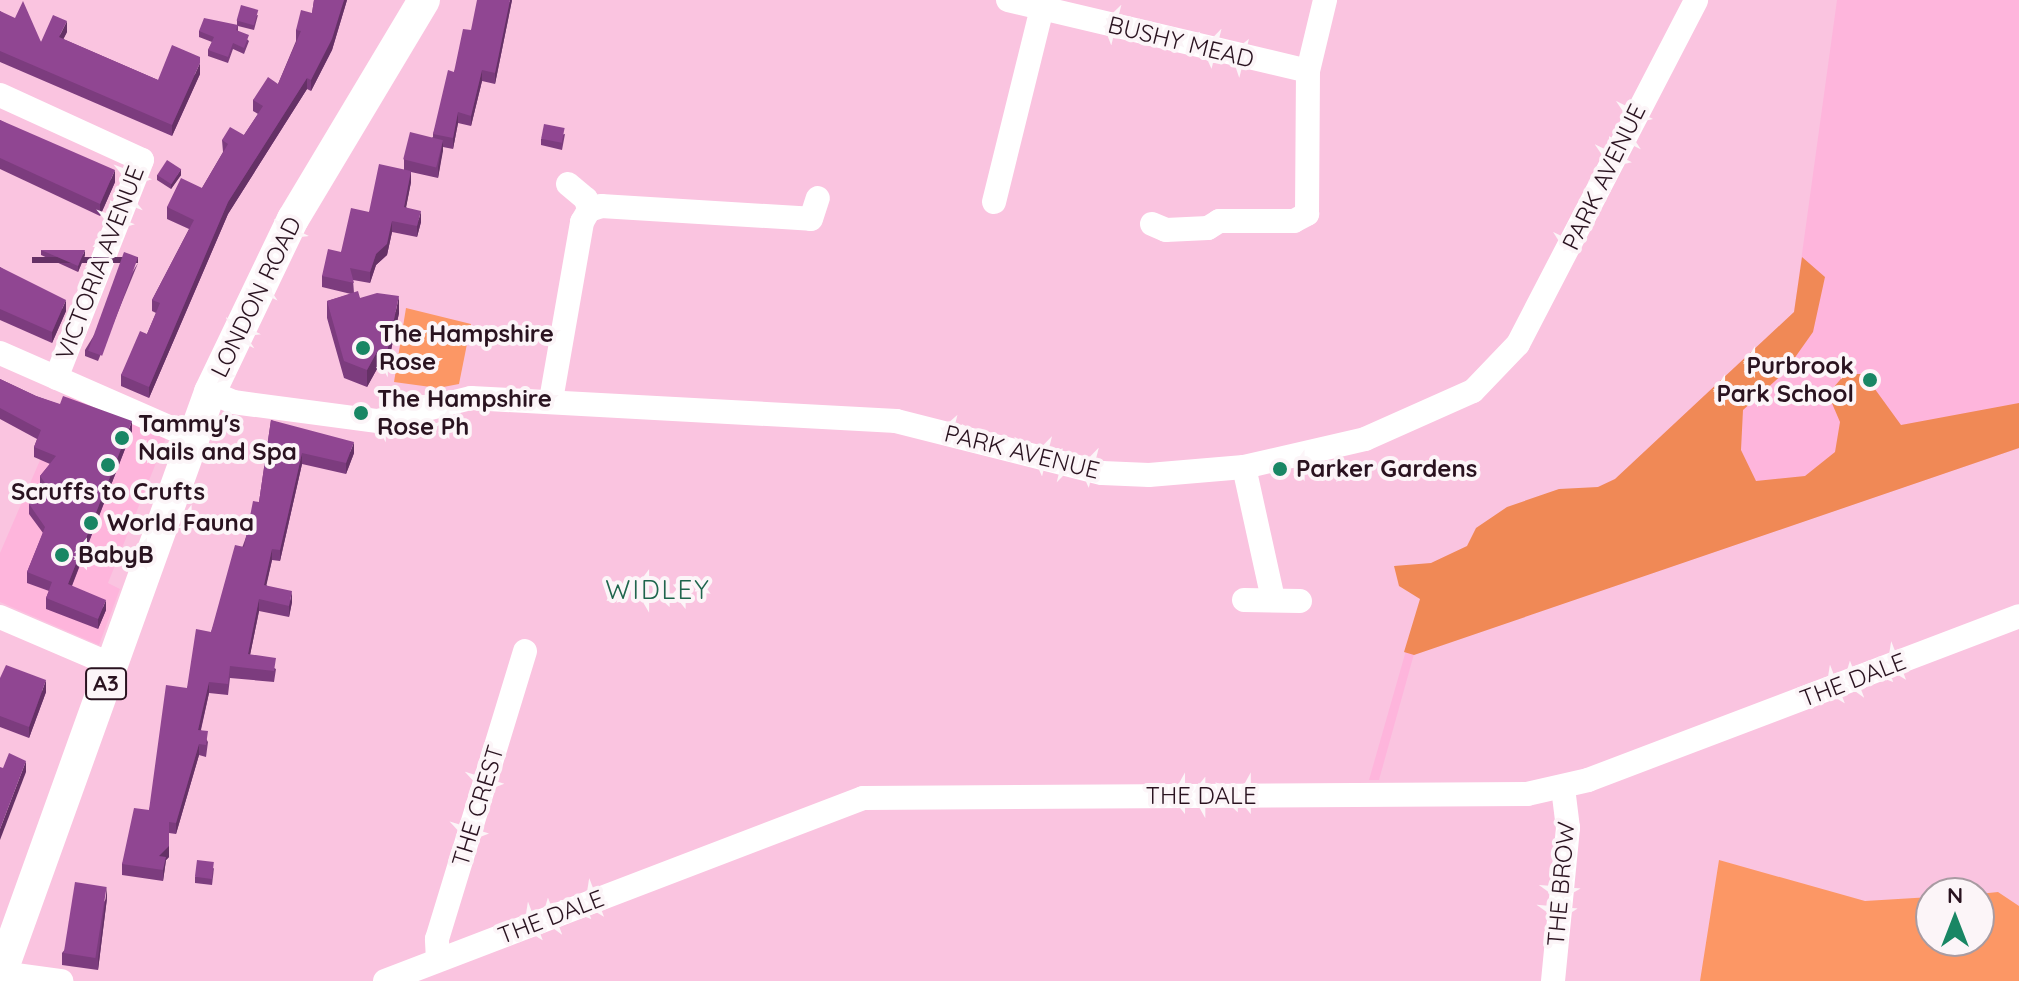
<!DOCTYPE html>
<style>
body{margin:0}
#map{position:relative;width:2019px;height:981px;overflow:hidden;background:#fac4e0;font-family:Quicksand,sans-serif}
div>[style]{position:absolute}
.built>*{inset:0;background:#feb5dc}
.green>*{inset:0;background:#fc9765}
.forest>*{inset:0;background:#f08956}
.minor>*{height:24px;margin:-12px;padding:0 12px;transform-origin:12px;border-radius:12px;background:#fff}
.major>*{height:32px;margin:-16px;padding:0 16px;transform-origin:16px;border-radius:16px;background:#fff}
.wall>*{inset:0;background:#7c3c7e}
.shaded-wall>*{inset:0;background:#653166;transform-origin:0 0}
.building>*{inset:0;background:#904692;transform-origin:0 0}
.dots>*{width:22px;height:22px;translate:-50% -50%;box-sizing:border-box;border:4px solid #fcf5f8;border-radius:50%}
span{translate:-50% -50%;white-space:nowrap;text-align:center;line-height:1.15;-webkit-text-stroke:8px #fcf5f8;paint-order:stroke}
.shield-label span{padding:2px 6px;background:#fcf5f8;border:2px solid;border-radius:6px;-webkit-text-stroke-width:0}
.shield-label{font-size:22px;color:#2a1320;font-weight:700}
.street-label{font-size:24px;color:#2a1320}
.poi-label{font-size:24px;color:#2a1320;font-weight:700}
.left{translate:0 -50%;text-align:left}
.right{translate:-100% -50%;text-align:right}
.neighbourhood-label{font-size:26px;color:#1f654d;letter-spacing:2px}
.north{position:absolute;left:1915px;top:877px;width:80px;height:80px;box-sizing:border-box;background:#fcf5f8;border:2px solid #a89ba2;border-radius:50%;rotate:0deg;font-size:22px;font-weight:700;line-height:32px;text-align:center;color:#2a1320}
.north::after{content:'';display:block;margin:auto;width:28px;height:36px;background:#198664;clip-path:polygon(50% 0,100% 100%,50% 72%,0 100%)}
</style>
<div id="map">
<div class="built">
<i style="clip-path:polygon(1837px 0,2019px 0,2019px 448px,1414px 654px,1379px 780px,1369px 780px,1431px 563px,1615px 479px,1794px 312px)"></i>
<i style="clip-path:polygon(69px 393px,166px 438px,108px 583px,120px 589px,99px 645px,0 602px,0 553px)"></i>
</div>
<div class="green">
<i style="clip-path:polygon(406px 308px,471px 324px,459px 384px,438px 388px,394px 382px)"></i>
<i style="clip-path:polygon(1719px 860px,1865px 901px,1931px 897px,1931px 941px,1979px 941px,1979px 894px,1998px 892px,2019px 906px,2019px 981px,1700px 981px)"></i>
</div>
<div class="forest">
<i style="clip-path:polygon(1802px 257px,1825px 277px,1813px 332px,1784px 373px,1743px 410px,1741px 450px,1756px 481px,1805px 476px,1835px 452px,1840px 422px,1828px 394px,1845px 374px,1864px 374px,1901px 425px,2019px 403px,2019px 448px,1414px 655px,1404px 652px,1420px 599px,1399px 586px,1394px 566px,1431px 563px,1467px 546px,1476px 528px,1507px 507px,1559px 489px,1598px 487px,1615px 479px,1794px 312px)"></i>
</div>
<div class="minor">
<i style="left:1008px;top:0;width:308px;rotate:13.3deg"></i>
<i style="left:0;top:95px;width:156px;rotate:24.6deg"></i>
<i style="left:142px;top:160px;width:234px;rotate:111.5deg"></i>
<i style="left:568px;top:184px;width:23px;rotate:40deg"></i>
<i style="left:586px;top:199px;width:11px;rotate:75deg"></i>
<i style="left:994px;top:202px;width:200px;rotate:-76.1deg"></i>
<i style="left:1152px;top:224px;width:15px;rotate:23deg"></i>
<i style="left:1166px;top:230px;width:42px;rotate:-2.7deg"></i>
<i style="left:1208px;top:228px;width:13px;rotate:-32deg"></i>
<i style="left:1219px;top:221px;width:75px"></i>
<i style="left:1294px;top:221px;width:15px;rotate:-28deg"></i>
<i style="left:1307px;top:214px;width:143px;rotate:-89.6deg"></i>
<i style="left:1308px;top:71px;width:73px;rotate:-76.5deg"></i>
<i style="left:0;top:353px;width:209px;rotate:23.7deg"></i>
<i style="left:210px;top:392px;width:25px;rotate:23deg"></i>
<i style="left:233px;top:402px;width:146px;rotate:7.5deg"></i>
<i style="left:378px;top:421px;width:96px;rotate:-13.9deg"></i>
<i style="left:471px;top:398px;width:426px;rotate:3.1deg"></i>
<i style="left:896px;top:421px;width:212px;rotate:14.2deg"></i>
<i style="left:1102px;top:473px;width:47px;rotate:2.4deg"></i>
<i style="left:1149px;top:475px;width:95px;rotate:-4.8deg"></i>
<i style="left:1244px;top:467px;width:124px;rotate:-13deg"></i>
<i style="left:1365px;top:439px;width:118px;rotate:-24deg"></i>
<i style="left:1473px;top:391px;width:65px;rotate:-46.2deg"></i>
<i style="left:1518px;top:344px;width:387px;rotate:-62.6deg"></i>
<i style="left:551px;top:400px;width:181px;rotate:-80.1deg"></i>
<i style="left:582px;top:222px;width:14px;rotate:-60deg"></i>
<i style="left:589px;top:210px;width:13px;rotate:-18deg"></i>
<i style="left:601px;top:206px;width:210px;rotate:3.5deg"></i>
<i style="left:811px;top:219px;width:22px;rotate:-72deg"></i>
<i style="left:1244px;top:467px;width:135px;rotate:77.6deg"></i>
<i style="left:1244px;top:600px;width:56px;rotate:1deg"></i>
<i style="left:0;top:617px;width:122px;rotate:23.2deg"></i>
<i style="left:438px;top:960px;width:21px;rotate:-93deg"></i>
<i style="left:437px;top:939px;width:301px;rotate:-73deg"></i>
<i style="left:1px;top:973px;width:61px;rotate:7.6deg"></i>
<i style="left:385px;top:981px;width:512px;rotate:-20.95deg"></i>
<i style="left:863px;top:798px;width:664px;rotate:-0.35deg"></i>
<i style="left:1527px;top:794px;width:63px;rotate:-12.9deg"></i>
<i style="left:1588px;top:780px;width:461px;rotate:-20.8deg"></i>
<i style="left:1553px;top:981px;width:154px;rotate:-84.4deg"></i>
<i style="left:1568px;top:828px;width:40px;rotate:-97.1deg"></i>
</div>
<div class="major">
<i style="left:0;top:976px;width:621px;rotate:-70.22deg"></i>
<i style="left:210px;top:392px;width:192px;rotate:-64.4deg"></i>
<i style="left:293px;top:219px;width:255px;rotate:-59.1deg"></i>
</div>
<div class="wall">
<i style="clip-path:polygon(314px 0,347px 0,332px 50px,311px 91px,307px 89px,228px 214px,149px 398px,121px 386px,121px 375px,147px 334px,156px 313px,152px 311px,152px 300px,189px 229px,167px 219px,167px 207px,202px 188px,223px 152px,222px 140px,244px 135px,258px 114px,253px 111px,253px 100px,278px 84px,296px 41px,296px 30px,312px 13px)"></i>
<i style="clip-path:polygon(512px 0,495px 84px,482px 81px,471px 126px,458px 123px,453px 149px,443px 147px,438px 178px,411px 172px,411px 182px,406px 207px,421px 222px,417px 237px,392px 232px,387px 255px,376px 265px,370px 283px,353px 280px,354px 293px,360px 298px,399px 313px,387px 369px,378px 367px,367px 387px,344px 378px,327px 318px,327px 301px,351px 294px,322px 287px,322px 276px,341px 252px,369px 212px,404px 170px,404px 159px,433px 137px,433px 134px,454px 72px,471px 30px)"></i>
<i style="clip-path:polygon(0 11px,41px 42px,67px 32px,63px 39px,158px 80px,200px 74px,172px 136px,0 62px)"></i>
<i style="clip-path:polygon(258px 15px,254px 30px,238px 26px,238px 31px,249px 41px,244px 54px,233px 49px,228px 63px,208px 56px,208px 50px,212px 42px,199px 37px,199px 31px,237px 25px,237px 20px)"></i>
<i style="clip-path:polygon(0 120px,115px 182px,100px 216px,0 169px)"></i>
<i style="clip-path:polygon(565px 134px,562px 150px,541px 145px,541px 139px)"></i>
<i style="clip-path:polygon(157px 175px,181px 175px,171px 189px,157px 180px)"></i>
<i style="clip-path:polygon(41px 250px,85px 255px,78px 272px,41px 255px)"></i>
<i style="clip-path:polygon(138px 263px,98px 361px,85px 356px,85px 350px)"></i>
<i style="clip-path:polygon(0 267px,66px 311px,52px 343px,0 320px)"></i>
<i style="clip-path:polygon(0 379px,36px 396px,132px 431px,72px 586px,106px 610px,98px 629px,46px 609px,46px 598px,49px 591px,27px 583px,27px 572px,43px 533px,29px 514px,29px 504px,34px 500px,34px 490px,40px 487px,40px 476px,50px 464px,34px 457px,34px 447px,37px 439px,0 419px)"></i>
<i style="clip-path:polygon(271px 420px,354px 453px,346px 474px,302px 464px,280px 561px,272px 560px,266px 585px,292px 602px,289px 617px,259px 611px,250px 655px,276px 669px,274px 682px,230px 678px,228px 695px,209px 693px,201px 730px,208px 742px,206px 757px,199px 755px,176px 834px,169px 833px,169px 857px,166px 860px,163px 881px,122px 875px,122px 864px,149px 810px,187px 688px,211px 632px,259px 502px)"></i>
<i style="clip-path:polygon(0 678px,46px 692px,29px 738px,0 727px)"></i>
<i style="clip-path:polygon(214px 868px,212px 885px,195px 883px,195px 877px)"></i>
<i style="clip-path:polygon(107px 898px,98px 970px,62px 965px,62px 953px)"></i>
</div>
<div class="shaded-wall">
<i style="clip-path:polygon(344px 0,347px 0,332px 50px,311px 91px,311px 80px)"></i>
<i style="clip-path:polygon(510px 0,512px 0,495px 84px,495px 73px)"></i>
<i style="clip-path:polygon(67px 21px,67px 32px,59px 48px,59px 37px)"></i>
<i style="clip-path:polygon(200px 63px,200px 74px,172px 136px,172px 125px)"></i>
<i style="clip-path:polygon(482px 70px,482px 81px,471px 126px,471px 116px)"></i>
<i style="clip-path:polygon(307px 78px,307px 89px,228px 214px,149px 398px,149px 387px,228px 202px)"></i>
<i style="clip-path:polygon(458px 112px,458px 123px,453px 149px,453px 138px)"></i>
<i style="clip-path:polygon(443px 140px,443px 151px,438px 178px,438px 167px)"></i>
<i style="clip-path:polygon(181px 169px,181px 175px,171px 189px,171px 184px)"></i>
<i style="clip-path:polygon(115px 170px,115px 182px,100px 216px,100px 204px)"></i>
<i style="clip-path:polygon(411px 171px,411px 182px,404px 218px,404px 207px)"></i>
<i style="clip-path:polygon(421px 211px,421px 222px,417px 237px,417px 226px)"></i>
<i style="clip-path:polygon(392px 221px,392px 232px,387px 255px,376px 265px,370px 283px,370px 272px,376px 254px)"></i>
<i style="clip-path:polygon(85px 250px,85px 255px,78px 272px,78px 266px)"></i>
<i style="left:138px;top:257px;width:6px;height:106px;rotate:90deg"></i>
<i style="clip-path:polygon(399px 296px,399px 313px,387px 369px,387px 352px)"></i>
<i style="clip-path:polygon(66px 300px,66px 311px,52px 343px,52px 332px)"></i>
<i style="clip-path:polygon(378px 350px,378px 367px,367px 387px,367px 370px)"></i>
<i style="clip-path:polygon(132px 421px,132px 431px,68px 595px,68px 584px)"></i>
<i style="clip-path:polygon(354px 442px,354px 453px,346px 474px,346px 463px)"></i>
<i style="clip-path:polygon(302px 453px,302px 464px,280px 561px,280px 550px)"></i>
<i style="clip-path:polygon(272px 549px,272px 560px,264px 596px,264px 585px)"></i>
<i style="clip-path:polygon(292px 591px,292px 602px,289px 617px,289px 606px)"></i>
<i style="clip-path:polygon(259px 599px,259px 611px,248px 665px,248px 654px)"></i>
<i style="clip-path:polygon(106px 600px,106px 610px,98px 629px,98px 619px)"></i>
<i style="clip-path:polygon(46px 680px,46px 692px,29px 738px,29px 727px)"></i>
<i style="clip-path:polygon(209px 682px,209px 693px,198px 741px,198px 730px)"></i>
<i style="clip-path:polygon(199px 744px,199px 755px,176px 834px,176px 823px)"></i>
<i style="clip-path:polygon(26px 761px,26px 772px,0 840px,0 829px)"></i>
<i style="clip-path:polygon(169px 822px,169px 857px,166px 860px,163px 881px,163px 870px,159px 856px)"></i>
<i style="clip-path:polygon(107px 887px,107px 898px,98px 970px,98px 959px)"></i>
</div>
<div class="building">
<i style="clip-path:polygon(314px 0,344px 0,332px 39px,311px 80px,307px 78px,228px 202px,149px 387px,121px 375px,140px 331px,147px 334px,160px 303px,152px 300px,194px 220px,167px 207px,181px 178px,202px 188px,228px 144px,222px 140px,230px 127px,244px 135px,263px 106px,253px 100px,268px 77px,278px 84px,301px 31px,296px 30px,301px 10px,312px 13px)"></i>
<i style="clip-path:polygon(477px 0,510px 0,495px 73px,482px 70px,471px 116px,458px 112px,453px 138px,433px 134px,448px 70px,454px 72px,463px 29px,471px 30px)"></i>
<i style="clip-path:polygon(23px 1px,41px 42px,53px 15px,67px 21px,59px 37px,158px 80px,172px 45px,200px 57px,200px 63px,172px 125px,0 51px,0 11px,15px 18px)"></i>
<i style="left:241px;top:5px;width:18px;height:16px;rotate:16deg"></i>
<i style="clip-path:polygon(204px 18px,238px 25px,236px 30px,249px 35px,244px 48px,233px 43px,228px 57px,208px 50px,214px 37px,199px 31px)"></i>
<i style="clip-path:polygon(0 120px,115px 170px,100px 204px,0 158px)"></i>
<i style="left:544px;top:124px;width:21px;height:15px;rotate:11deg"></i>
<i style="left:410px;top:132px;width:34px;height:28px;rotate:14deg"></i>
<i style="left:167px;top:160px;width:17px;height:18px;rotate:33deg"></i>
<i style="clip-path:polygon(379px 164px,411px 171px,404px 207px,421px 211px,417px 226px,392px 221px,387px 244px,376px 254px,370px 272px,350px 268px,354px 283px,322px 276px,328px 249px,341px 252px,351px 208px,369px 212px)"></i>
<i style="clip-path:polygon(41px 250px,85px 250px,78px 266px)"></i>
<i style="left:124px;top:252px;width:15px;height:105px;rotate:20deg"></i>
<i style="clip-path:polygon(0 267px,66px 300px,52px 332px,0 309px)"></i>
<i style="clip-path:polygon(358px 291px,360px 298px,377px 293px,399px 296px,387px 352px,378px 350px,367px 370px,344px 361px,327px 301px)"></i>
<i style="clip-path:polygon(0 379px,36px 396px,60px 404px,63px 396px,132px 421px,68px 584px,106px 600px,98px 619px,46px 598px,52px 582px,27px 572px,45px 527px,29px 504px,39px 496px,34px 490px,45px 483px,40px 476px,56px 456px,34px 447px,41px 430px,0 408px)"></i>
<i style="clip-path:polygon(271px 420px,354px 442px,346px 463px,302px 453px,280px 550px,272px 549px,264px 585px,292px 591px,289px 606px,259px 599px,248px 654px,276px 658px,274px 671px,230px 666px,228px 684px,209px 682px,198px 730px,208px 731px,206px 745px,199px 744px,176px 823px,169px 822px,169px 846px,159px 856px,166px 857px,163px 870px,122px 864px,134px 808px,149px 810px,166px 685px,187px 688px,196px 629px,211px 632px,235px 545px,244px 547px,253px 501px,259px 502px)"></i>
<i style="clip-path:polygon(6px 665px,46px 680px,29px 727px,0 716px,0 678px)"></i>
<i style="clip-path:polygon(9px 753px,26px 761px,0 829px,0 767px,3px 768px)"></i>
<i style="left:197px;top:860px;width:17px;height:17px;rotate:7deg"></i>
<i style="left:75px;top:882px;width:32px;height:72px;rotate:9deg"></i>
</div>
<div class="dots">
<i style="left:363px;top:348px;background:#198664"></i>
<i style="left:1870px;top:380px;background:#198664"></i>
<i style="left:361px;top:413px;background:#198664"></i>
<i style="left:122px;top:438px;background:#198664"></i>
<i style="left:108px;top:465px;background:#198664"></i>
<i style="left:1280px;top:469px;background:#198664"></i>
<i style="left:91px;top:523px;background:#198664"></i>
<i style="left:62px;top:555px;background:#198664"></i>
</div>
<div class="shield-label">
<span style="left:106px;top:684px">A3</span>
</div>
<div class="street-label">
<span style="left:1181px;top:42px;rotate:14deg">BUSHY MEAD</span>
<span style="left:1604px;top:177px;rotate:-64deg">PARK AVENUE</span>
<span style="left:100px;top:263px;rotate:-69deg">VICTORIA AVENUE</span>
<span style="left:256px;top:297px;rotate:-64deg">LONDON ROAD</span>
<span style="left:1022px;top:452px;rotate:14deg">PARK AVENUE</span>
<span style="left:1853px;top:680px;rotate:-21deg">THE DALE</span>
<span style="left:1201px;top:796px">THE DALE</span>
<span style="left:478px;top:806px;rotate:-73deg">THE CREST</span>
<span style="left:1561px;top:884px;rotate:-85deg">THE BROW</span>
<span style="left:551px;top:917px;rotate:-21deg">THE DALE</span>
</div>
<div class="poi-label">
<span class="left" style="left:379px;top:348px">The Hampshire<br>Rose</span>
<span class="right" style="left:1854px;top:380px">Purbrook<br>Park School</span>
<span class="left" style="left:377px;top:413px">The Hampshire<br>Rose Ph</span>
<span class="left" style="left:138px;top:438px">Tammy's<br>Nails and Spa</span>
<span class="left" style="left:1296px;top:469px">Parker Gardens</span>
<span style="left:108px;top:492px">Scruffs to Crufts</span>
<span class="left" style="left:107px;top:523px">World Fauna</span>
<span class="left" style="left:78px;top:555px">BabyB</span>
</div>
<div class="neighbourhood-label">
<span style="left:658px;top:590px">WIDLEY</span>
</div>
<div class="north">N</div>
</div>
